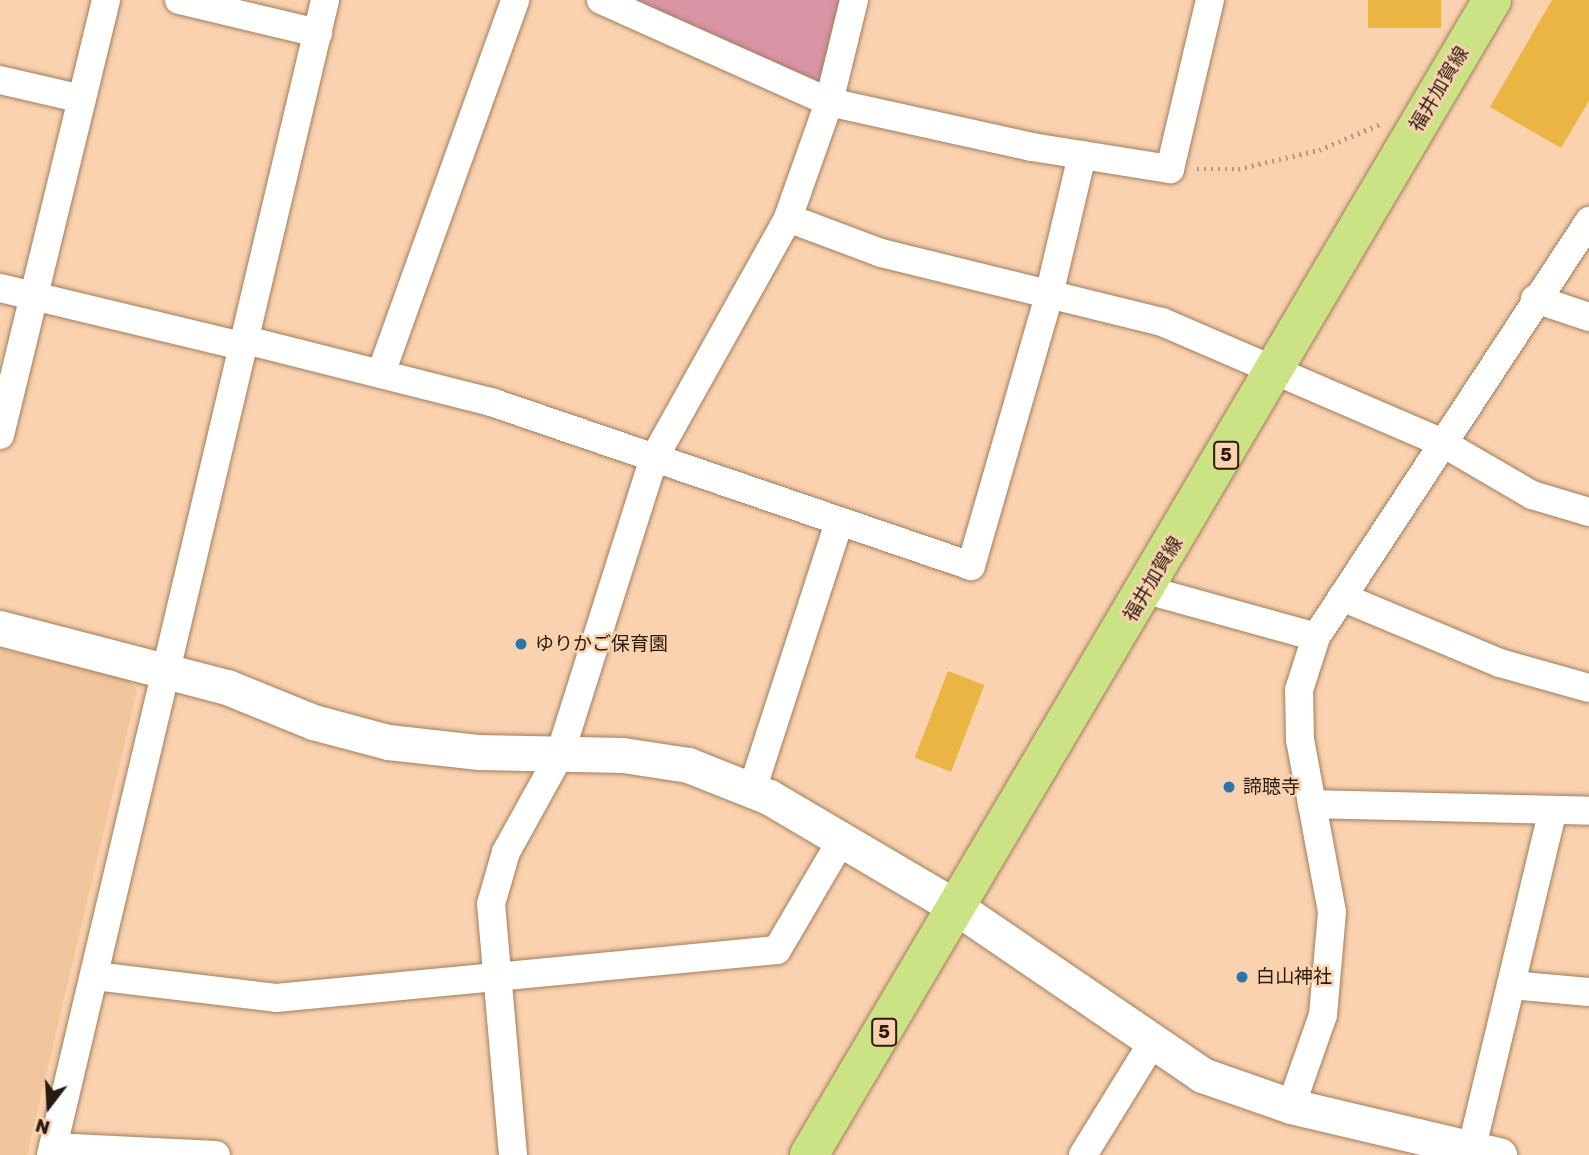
<!DOCTYPE html>
<meta charset="utf-8">
<style>
body{margin:0}
#map{position:relative;width:1589px;height:1155px;overflow:hidden;background:#fad2af;font-family:Rubik,"Noto Sans JP",sans-serif}
div>[style]{position:absolute}
.built>*{inset:0;background:#f2c59c}
.green>*{inset:0;background:#d994a5}
.building>*{inset:0;background:#eab542;transform-origin:0 0}
.path>*{height:4.5px;margin-top:-2.25px;transform-origin:0;background:repeating-linear-gradient(90deg,#b8987c 0 2px,transparent 0 7px)}
.roads{filter:drop-shadow(0 0 2px #a27d5c) drop-shadow(0 0 2px #a27d5c)}
.minor>*{height:28px;margin:-14px;padding:0 14px;transform-origin:14px;border-radius:14px;background:#fff}
.tertiary>*{height:35px;margin:-17.5px;padding:0 17.5px;transform-origin:17.5px;border-radius:17.5px;background:#fff}
.primary>*{height:38px;margin:-19px;padding:0 19px;transform-origin:19px;border-radius:19px;background:#cbe385}
.dots>*{width:19px;height:19px;translate:-50% -50%;box-sizing:border-box;border:4px solid #fad2af;border-radius:50%}
span{translate:-50% -50%;white-space:nowrap;text-align:center;line-height:1.15;-webkit-text-stroke:5px #fad2af;paint-order:stroke}
.shield-label span{padding:2px 5px;background:#fad2af;border:2px solid;border-radius:5px;-webkit-text-stroke-width:0}
.shield-label{font-size:18px;color:#2a1b0e;font-weight:700}
.street-label{font-size:19px;color:#2a1b0e}
.poi-label{font-size:19px;color:#2a1b0e}
.left{translate:0 -50%;text-align:left}
.north{position:absolute;left:14px;top:1071px;width:70px;height:70px;-webkit-text-stroke:5px #fad2af;paint-order:stroke;rotate:197deg;font-size:19px;font-weight:700;line-height:28px;text-align:center;color:#2a1b0e}
.north::after{content:'';display:block;margin:auto;width:24px;height:32px;background:#2a1b0e;clip-path:polygon(50% 0,100% 100%,50% 72%,0 100%)}
</style>
<div id="map">
<div class="built">
<i style="clip-path:polygon(0 649px,125px 677px,137px 691px,27px 1155px,0 1155px)"></i>
</div>
<div class="green">
<i style="clip-path:polygon(605px 0,854px 0,831px 94px)"></i>
</div>
<div class="building">
<i style="left:1368px;top:0;width:73px;height:28px"></i>
<i style="clip-path:polygon(1552px 0,1589px 0,1589px 101px,1561px 148px,1490px 107px)"></i>
<i style="left:948px;top:671px;width:39px;height:93px;rotate:21deg"></i>
</div>
<div class="path">
<i style="left:1197px;top:169px;width:41px"></i>
<i style="left:1238px;top:169px;width:83px;rotate:-13.2deg"></i>
<i style="left:1319px;top:150px;width:66px;rotate:-23.1deg"></i>
</div>
<div class="roads">
<div class="minor">
<i style="left:179px;top:0;width:143px;rotate:13.4deg"></i>
<i style="left:601px;top:0;width:250px;rotate:24.1deg"></i>
<i style="left:829px;top:102px;width:208px;rotate:12.5deg"></i>
<i style="left:1032px;top:147px;width:140px;rotate:9.1deg"></i>
<i style="left:1170px;top:169px;width:174px;rotate:-76.7deg"></i>
<i style="left:0;top:80px;width:84px;rotate:13deg"></i>
<i style="left:788px;top:218px;width:99px;rotate:20.6deg"></i>
<i style="left:881px;top:253px;width:289px;rotate:13.8deg"></i>
<i style="left:1162px;top:322px;width:304px;rotate:23.3deg"></i>
<i style="left:1441px;top:442px;width:105px;rotate:30.2deg"></i>
<i style="left:1532px;top:495px;width:59px;rotate:16.6deg"></i>
<i style="left:0;top:288px;width:252px;rotate:13.5deg"></i>
<i style="left:1535px;top:299px;width:57px;rotate:18.4deg"></i>
<i style="left:246px;top:340px;width:253px;rotate:14.2deg"></i>
<i style="left:491px;top:402px;width:507px;rotate:18.86deg"></i>
<i style="left:971px;top:566px;width:282px;rotate:-73.9deg"></i>
<i style="left:1049px;top:295px;width:144px;rotate:-76.7deg"></i>
<i style="left:381px;top:373px;width:396px;rotate:-70.2deg"></i>
<i style="left:0;top:435px;width:448px;rotate:-76.3deg"></i>
<i style="left:1147px;top:590px;width:175px;rotate:15.5deg"></i>
<i style="left:1342px;top:597px;width:171px;rotate:22.7deg"></i>
<i style="left:1500px;top:663px;width:92px;rotate:15.7deg"></i>
<i style="left:752px;top:790px;width:282px;rotate:-72deg"></i>
<i style="left:1312px;top:804px;width:277px;rotate:1.4deg"></i>
<i style="left:95px;top:976px;width:182px;rotate:6.9deg"></i>
<i style="left:276px;top:998px;width:503px;rotate:-5.47deg"></i>
<i style="left:777px;top:950px;width:126px;rotate:-59.6deg"></i>
<i style="left:1511px;top:985px;width:78px;rotate:5.1deg"></i>
<i style="left:1291px;top:1106px;width:96px;rotate:-70.6deg"></i>
<i style="left:1323px;top:1015px;width:103px;rotate:-85deg"></i>
<i style="left:1332px;top:912px;width:175px;rotate:-100.5deg"></i>
<i style="left:1300px;top:740px;width:50px;rotate:-91.1deg"></i>
<i style="left:1299px;top:690px;width:56px;rotate:-72.2deg"></i>
<i style="left:1316px;top:637px;width:498px;rotate:-56.7deg"></i>
<i style="left:53px;top:1147px;width:163px;rotate:2.8deg"></i>
<i style="left:51px;top:1155px;width:1187px;rotate:-76.65deg"></i>
<i style="left:513px;top:1155px;width:252px;rotate:-95deg"></i>
<i style="left:491px;top:904px;width:54px;rotate:-73.9deg"></i>
<i style="left:506px;top:852px;width:112px;rotate:-61.1deg"></i>
<i style="left:560px;top:754px;width:308px;rotate:-72.4deg"></i>
<i style="left:653px;top:460px;width:277px;rotate:-60.8deg"></i>
<i style="left:788px;top:218px;width:123px;rotate:-70.5deg"></i>
<i style="left:829px;top:102px;width:105px;rotate:-76.2deg"></i>
<i style="left:1083px;top:1155px;width:129px;rotate:-58.3deg"></i>
<i style="left:1470px;top:1155px;width:355px;rotate:-76.5deg"></i>
</div>
<div class="tertiary">
<i style="left:0;top:628px;width:235px;rotate:14.6deg"></i>
<i style="left:227px;top:687px;width:93px;rotate:22.1deg"></i>
<i style="left:313px;top:722px;width:78px;rotate:14.9deg"></i>
<i style="left:388px;top:742px;width:92px;rotate:6.3deg"></i>
<i style="left:479px;top:752px;width:144px;rotate:1.2deg"></i>
<i style="left:623px;top:755px;width:66px;rotate:8.7deg"></i>
<i style="left:688px;top:765px;width:87px;rotate:21.6deg"></i>
<i style="left:769px;top:797px;width:221px;rotate:30.5deg"></i>
<i style="left:959px;top:909px;width:294px;rotate:34.3deg"></i>
<i style="left:1202px;top:1075px;width:94px;rotate:19.2deg"></i>
<i style="left:1291px;top:1106px;width:214px;rotate:13.3deg"></i>
</div>
<div class="primary">
<i style="left:809px;top:1155px;width:1342px;rotate:-59.4deg"></i>
</div>
</div>
<div class="dots">
<i style="left:521px;top:644px;background:#2c75a9"></i>
<i style="left:1229px;top:787px;background:#2c75a9"></i>
<i style="left:1242px;top:977px;background:#2c75a9"></i>
</div>
<div class="shield-label">
<span style="left:1226px;top:455px">5</span>
<span style="left:884px;top:1032px">5</span>
</div>
<div class="street-label">
<span style="left:1439px;top:89px;rotate:-59deg">福井加賀線</span>
<span style="left:1153px;top:579px;rotate:-59deg">福井加賀線</span>
</div>
<div class="poi-label">
<span class="left" style="left:535px;top:644px">ゆりかご保育園</span>
<span class="left" style="left:1243px;top:787px">諦聴寺</span>
<span class="left" style="left:1256px;top:977px">白山神社</span>
</div>
<div class="north">N</div>
</div>
